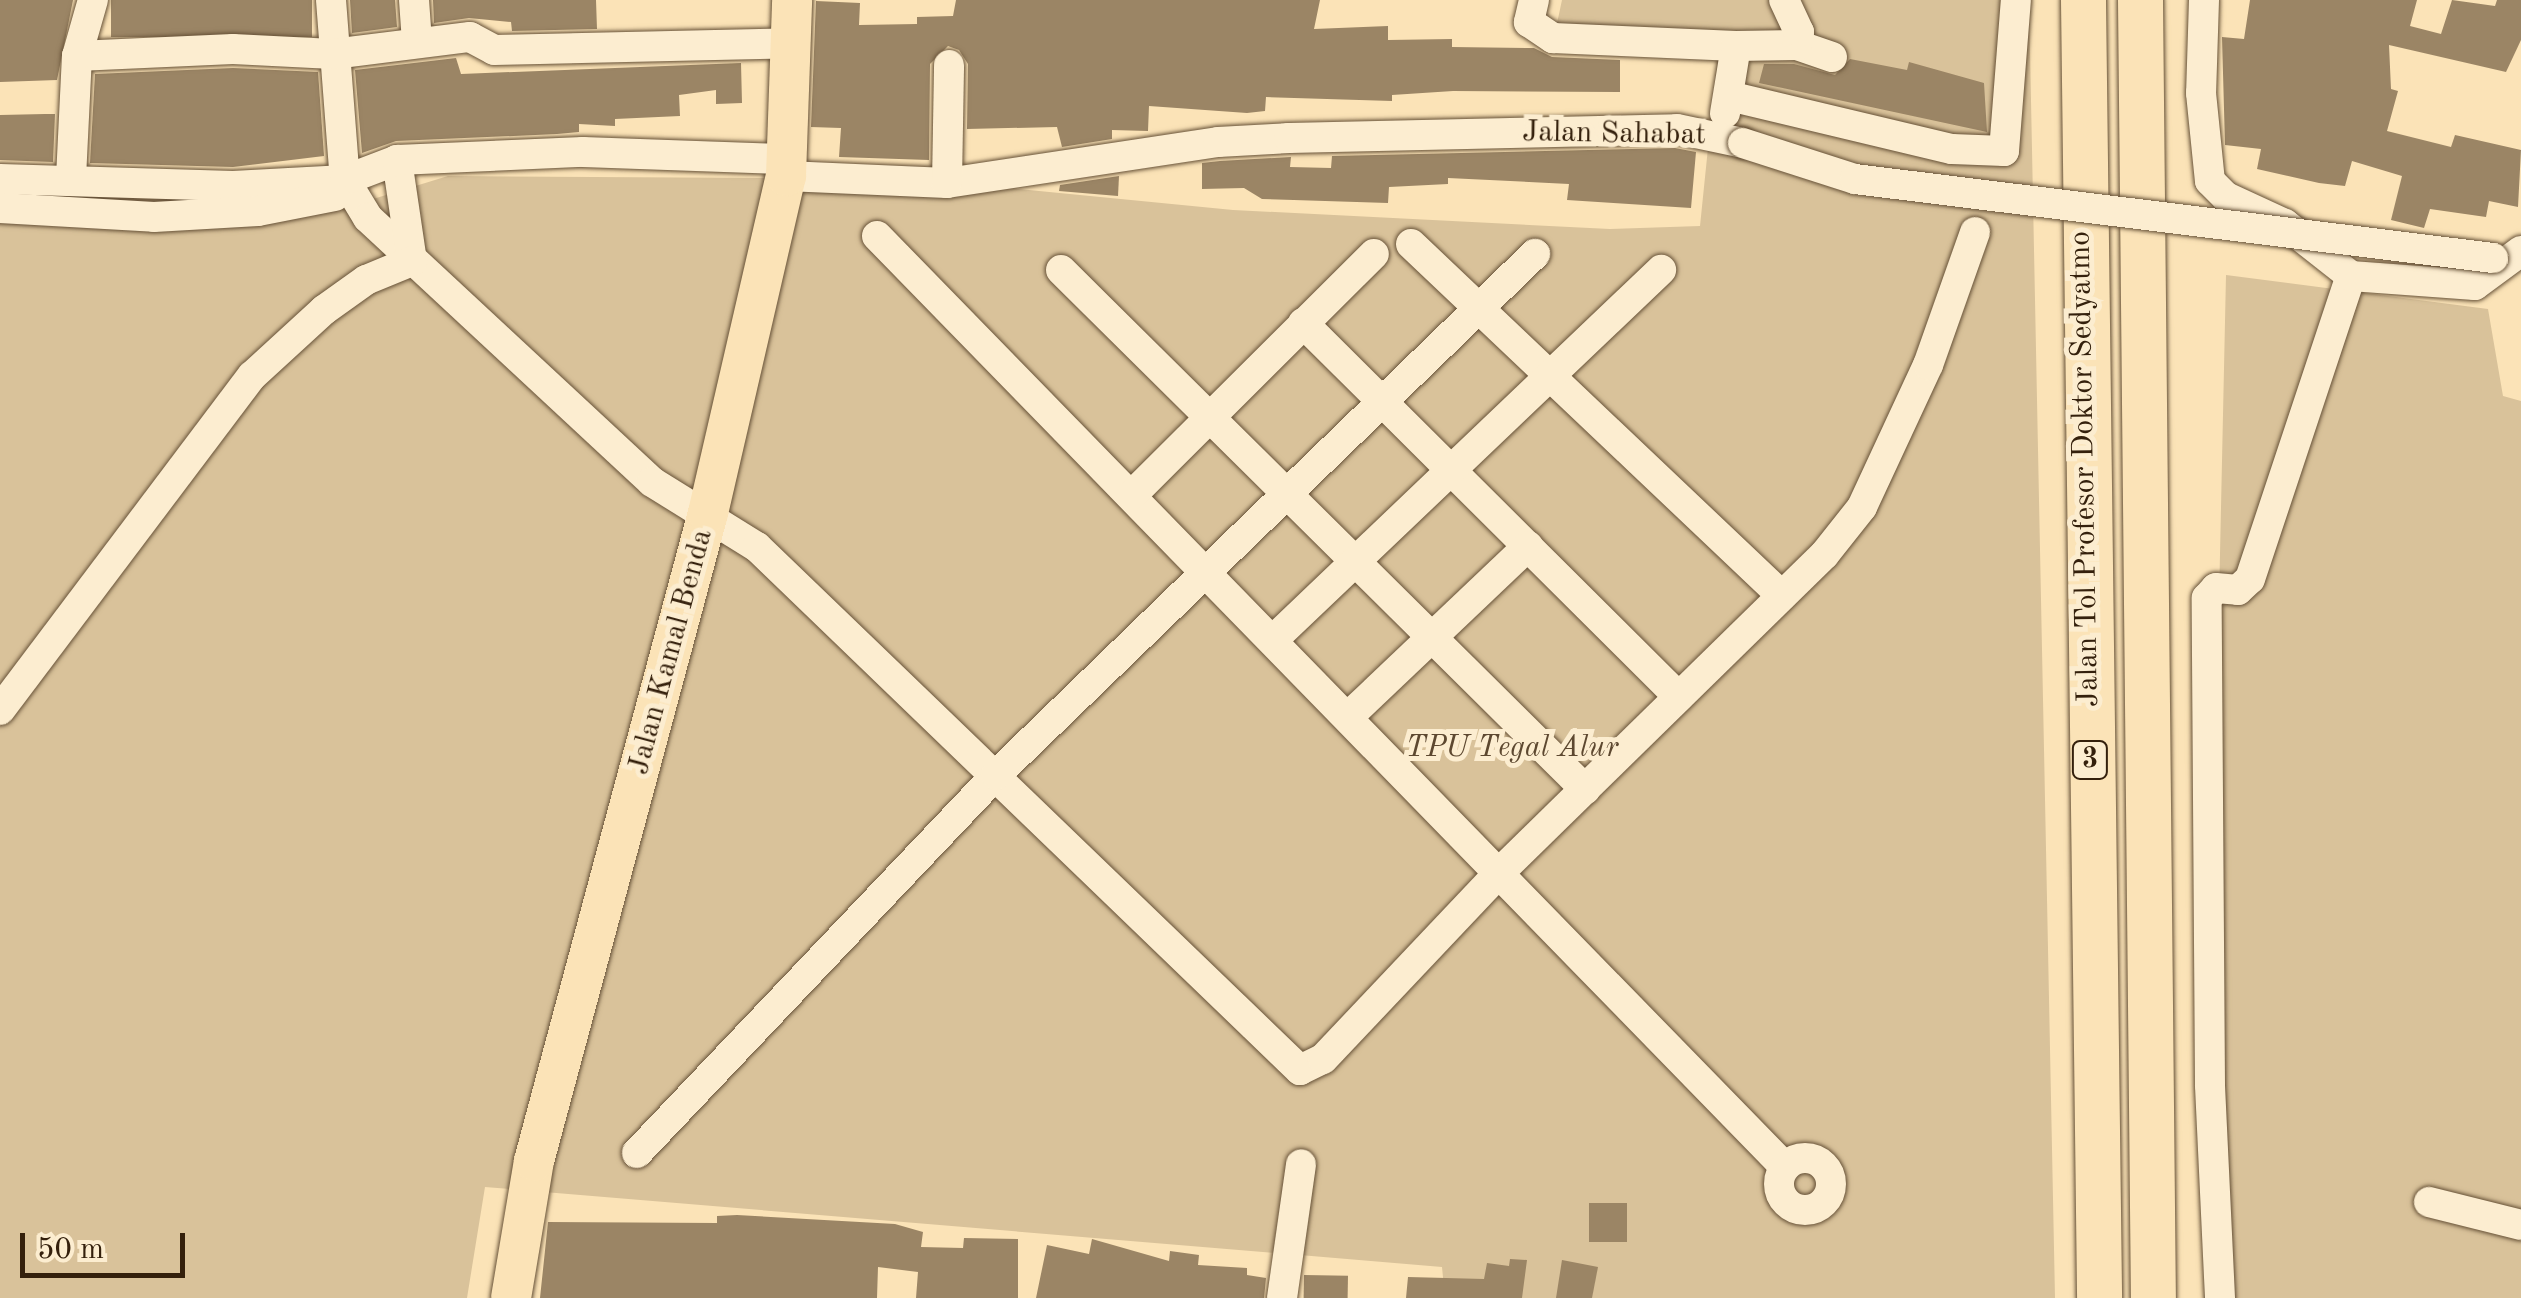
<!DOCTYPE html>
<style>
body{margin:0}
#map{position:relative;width:2521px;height:1298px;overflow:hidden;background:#fbe3b7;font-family:"Old Standard TT",serif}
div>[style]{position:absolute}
.green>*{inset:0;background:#d9c29a}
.building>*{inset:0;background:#9b8565;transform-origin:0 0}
.roads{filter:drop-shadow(0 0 2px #665137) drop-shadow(0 0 2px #665137)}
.minor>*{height:30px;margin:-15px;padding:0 15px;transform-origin:15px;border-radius:15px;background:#fcedd0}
.minor>.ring{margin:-15px;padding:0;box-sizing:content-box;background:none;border:30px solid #fcedd0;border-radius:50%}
.major>*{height:40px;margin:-20px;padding:0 20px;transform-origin:20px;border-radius:20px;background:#fbe3b7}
.highway>*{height:45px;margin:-22.5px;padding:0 22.5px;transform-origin:22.5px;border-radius:22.5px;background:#fbe3b7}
.bridges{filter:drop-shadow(0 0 2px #665137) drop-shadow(0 0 2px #665137)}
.minor-bridge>*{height:30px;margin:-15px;padding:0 15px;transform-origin:15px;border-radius:15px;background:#fcedd0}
span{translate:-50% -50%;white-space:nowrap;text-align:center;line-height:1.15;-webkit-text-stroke:10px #fcedd0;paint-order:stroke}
.shield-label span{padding:2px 8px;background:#fcedd0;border:2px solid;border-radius:8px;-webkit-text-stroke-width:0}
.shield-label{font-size:28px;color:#34200c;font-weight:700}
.street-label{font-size:30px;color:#34200c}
.park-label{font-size:30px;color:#5d4830;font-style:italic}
.scale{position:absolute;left:20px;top:1233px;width:165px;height:45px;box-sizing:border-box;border:5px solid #34200c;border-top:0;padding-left:12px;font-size:30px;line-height:35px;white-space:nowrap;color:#34200c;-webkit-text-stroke:8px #fcedd0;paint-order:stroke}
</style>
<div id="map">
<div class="green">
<i style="clip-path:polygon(1562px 0,2029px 0,2055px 1298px,1445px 1298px,1442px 1267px,485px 1187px,467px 1298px,0 1298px,0 189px,334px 211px,448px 176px,918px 179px,1233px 210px,1610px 229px,1700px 226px,1717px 60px,1556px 28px)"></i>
<i style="clip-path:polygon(2226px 275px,2488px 309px,2503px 396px,2521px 401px,2521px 1298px,2204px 1298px)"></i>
</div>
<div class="building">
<i style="clip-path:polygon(0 0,73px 0,57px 80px,0 82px)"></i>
<i style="left:111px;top:0;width:201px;height:37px"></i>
<i style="clip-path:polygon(350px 0,395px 0,397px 27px,352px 33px)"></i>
<i style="clip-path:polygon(433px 0,596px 0,597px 29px,512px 31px,511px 22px,469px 18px,434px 23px)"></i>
<i style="clip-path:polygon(956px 0,1320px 0,1314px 29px,1388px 26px,1388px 40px,1452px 39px,1452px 47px,1534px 48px,1552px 57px,1620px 60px,1620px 92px,1453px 91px,1392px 95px,1392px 101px,1266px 97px,1265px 111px,1247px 113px,1149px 106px,1148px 131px,1112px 130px,1112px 139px,1062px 147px,1057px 127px,967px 129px,968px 64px,959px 50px,948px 46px,930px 64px,929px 160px,839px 157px,841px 128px,811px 127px,816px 1px,860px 3px,859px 25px,917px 24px,917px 17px,953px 16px)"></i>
<i style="clip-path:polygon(2250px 0,2417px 0,2410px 26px,2441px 34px,2452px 0,2495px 6px,2497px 0,2521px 0,2521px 40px,2506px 72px,2389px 45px,2391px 89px,2398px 91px,2387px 131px,2451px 147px,2455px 135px,2521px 150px,2518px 207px,2489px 201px,2486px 217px,2430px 209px,2424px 228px,2391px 220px,2402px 176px,2352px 161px,2345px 186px,2319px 183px,2257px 169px,2261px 149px,2225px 145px,2222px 37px,2244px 39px)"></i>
<i style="clip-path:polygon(456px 58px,461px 74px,741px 63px,742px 103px,716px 104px,716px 90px,679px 95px,680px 116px,615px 119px,615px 126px,579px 124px,579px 132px,557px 134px,396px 141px,362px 153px,355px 70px)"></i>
<i style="clip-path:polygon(1850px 59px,1907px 70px,1909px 62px,1984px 83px,1987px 132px,1759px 83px,1764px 64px,1794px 64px,1835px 75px)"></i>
<i style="clip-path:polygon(233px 68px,318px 72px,324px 156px,233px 167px,90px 163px,95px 74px)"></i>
<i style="clip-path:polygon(45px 114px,55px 114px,53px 162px,0 160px,0 115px)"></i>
<i style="clip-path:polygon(1675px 148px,1696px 152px,1691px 208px,1567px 200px,1569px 184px,1448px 178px,1448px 184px,1389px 187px,1388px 203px,1262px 199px,1244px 188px,1202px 189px,1202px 163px,1220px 161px,1291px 157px,1290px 167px,1331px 168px,1332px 156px)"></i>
<i style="clip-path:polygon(1119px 176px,1118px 196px,1059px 191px,1060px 185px)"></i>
<i style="left:1627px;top:1203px;width:39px;height:38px;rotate:90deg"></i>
<i style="clip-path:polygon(737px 1215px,895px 1224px,923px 1232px,921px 1247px,963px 1248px,964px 1238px,1018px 1239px,1018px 1298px,916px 1298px,918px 1272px,878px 1267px,877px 1298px,540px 1298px,548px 1222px,717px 1223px,717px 1216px)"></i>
<i style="clip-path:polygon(1092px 1239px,1169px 1261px,1170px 1251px,1199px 1255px,1198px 1265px,1247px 1268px,1247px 1275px,1266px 1278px,1264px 1298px,1036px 1298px,1047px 1245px,1089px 1254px)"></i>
<i style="clip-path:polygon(1510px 1259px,1527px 1260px,1522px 1298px,1406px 1298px,1408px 1277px,1484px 1279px,1487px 1263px,1509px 1266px)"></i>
<i style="clip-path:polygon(1562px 1260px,1598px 1267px,1592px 1298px,1556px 1298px)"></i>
<i style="left:1304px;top:1275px;width:44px;height:23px;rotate:1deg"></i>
</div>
<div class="roads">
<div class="minor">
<i style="left:331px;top:0;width:181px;rotate:85.6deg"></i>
<i style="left:345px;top:180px;width:44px;rotate:58.8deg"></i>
<i style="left:368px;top:218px;width:388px;rotate:42.9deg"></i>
<i style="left:652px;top:482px;width:123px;rotate:31.8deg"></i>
<i style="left:757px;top:547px;width:754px;rotate:43.93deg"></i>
<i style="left:1300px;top:1070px;width:25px;rotate:-26deg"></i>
<i style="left:1323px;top:1059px;width:256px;rotate:-46.6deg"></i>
<i style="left:1499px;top:873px;width:455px;rotate:-44.4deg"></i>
<i style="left:1824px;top:555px;width:61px;rotate:-51.6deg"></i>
<i style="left:1862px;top:507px;width:157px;rotate:-65.1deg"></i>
<i style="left:1928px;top:365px;width:141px;rotate:-70.5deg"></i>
<i style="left:414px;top:0;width:42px;rotate:85.9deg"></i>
<i style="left:1534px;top:0;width:23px;rotate:103deg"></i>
<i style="left:1529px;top:22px;width:29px;rotate:34deg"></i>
<i style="left:1553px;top:38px;width:183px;rotate:2.5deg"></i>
<i style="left:1736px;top:46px;width:68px;rotate:99.3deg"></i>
<i style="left:2204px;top:0;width:93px;rotate:91.8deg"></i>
<i style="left:2201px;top:93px;width:88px;rotate:84.2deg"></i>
<i style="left:2210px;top:181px;width:23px;rotate:45deg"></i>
<i style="left:2226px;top:197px;width:65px;rotate:24.6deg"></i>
<i style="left:2285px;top:224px;width:84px;rotate:38.2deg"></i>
<i style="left:1797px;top:45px;width:37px;rotate:19deg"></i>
<i style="left:1736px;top:46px;width:61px;rotate:-0.9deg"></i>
<i style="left:1797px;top:45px;width:13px;rotate:-81deg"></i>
<i style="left:1799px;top:32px;width:35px;rotate:-115deg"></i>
<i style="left:77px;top:56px;width:156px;rotate:-2.6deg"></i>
<i style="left:233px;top:49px;width:100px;rotate:2.9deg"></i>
<i style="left:333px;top:54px;width:138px;rotate:-7.1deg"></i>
<i style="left:470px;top:37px;width:27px;rotate:28deg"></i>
<i style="left:494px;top:50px;width:299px;rotate:-1.3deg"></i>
<i style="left:1729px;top:96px;width:229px;rotate:13.4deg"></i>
<i style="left:1952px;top:149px;width:52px;rotate:2.2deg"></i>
<i style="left:2004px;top:151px;width:151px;rotate:-85.5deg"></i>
<i style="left:397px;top:160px;width:102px;rotate:81.6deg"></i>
<i style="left:786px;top:176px;width:161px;rotate:2.5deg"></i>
<i style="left:947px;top:183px;width:274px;rotate:-8.6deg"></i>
<i style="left:1218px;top:142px;width:71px;rotate:-3.2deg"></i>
<i style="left:1289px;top:138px;width:388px;rotate:-1.3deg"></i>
<i style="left:1677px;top:129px;width:67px;rotate:12deg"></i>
<i style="left:71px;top:178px;width:122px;rotate:-87.2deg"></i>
<i style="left:77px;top:56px;width:58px;rotate:-74.1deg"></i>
<i style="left:0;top:179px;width:233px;rotate:1.7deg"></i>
<i style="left:233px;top:186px;width:112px;rotate:-3.1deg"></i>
<i style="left:345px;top:180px;width:56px;rotate:-21deg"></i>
<i style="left:397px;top:160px;width:186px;rotate:-2.5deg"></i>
<i style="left:583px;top:152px;width:205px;rotate:2deg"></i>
<i style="left:947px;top:183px;width:118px;rotate:-89deg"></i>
<i style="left:0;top:208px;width:154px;rotate:3.3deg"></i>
<i style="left:154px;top:217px;width:104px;rotate:-3.3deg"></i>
<i style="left:258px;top:211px;width:78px;rotate:-11deg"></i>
<i style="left:877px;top:236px;width:1300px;rotate:45.72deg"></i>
<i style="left:1411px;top:244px;width:511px;rotate:43.49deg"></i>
<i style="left:1061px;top:270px;width:738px;rotate:44.73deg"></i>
<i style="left:1303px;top:323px;width:530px;rotate:44.85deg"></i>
<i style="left:1133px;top:494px;width:340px;rotate:-44.9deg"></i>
<i style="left:1274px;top:639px;width:535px;rotate:-43.64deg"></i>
<i style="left:0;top:710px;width:418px;rotate:-53deg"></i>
<i style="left:252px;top:376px;width:98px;rotate:-42.5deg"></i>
<i style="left:324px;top:310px;width:52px;rotate:-35.5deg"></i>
<i style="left:366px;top:280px;width:50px;rotate:-22.4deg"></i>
<i style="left:1349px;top:716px;width:247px;rotate:-43.5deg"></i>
<i style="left:637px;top:1153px;width:521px;rotate:-46.48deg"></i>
<i style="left:996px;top:775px;width:750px;rotate:-44.03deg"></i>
<i class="ring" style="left:1779px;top:1158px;width:22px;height:22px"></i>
<i style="left:2429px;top:1202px;width:95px;rotate:14deg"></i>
<i style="left:1282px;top:1298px;width:135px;rotate:-81.9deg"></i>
<i style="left:2220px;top:1298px;width:213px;rotate:-92.7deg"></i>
<i style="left:2210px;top:1085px;width:487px;rotate:-90.4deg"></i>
<i style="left:2207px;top:598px;width:13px;rotate:-48deg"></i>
<i style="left:2216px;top:588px;width:22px;rotate:5deg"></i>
<i style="left:2238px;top:590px;width:16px;rotate:-43deg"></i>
<i style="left:2250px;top:579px;width:319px;rotate:-71.6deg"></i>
<i style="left:2351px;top:276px;width:124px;rotate:4.2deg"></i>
<i style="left:2475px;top:285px;width:57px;rotate:-36.5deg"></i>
</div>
<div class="major">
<i style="left:511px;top:1298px;width:139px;rotate:-80.5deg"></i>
<i style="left:534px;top:1161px;width:671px;rotate:-74.97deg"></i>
<i style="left:708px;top:513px;width:346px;rotate:-77deg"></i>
<i style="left:786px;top:176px;width:176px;rotate:-88deg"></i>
</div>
<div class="highway">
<i style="left:2083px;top:0;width:1298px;rotate:89.29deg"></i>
<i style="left:2140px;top:0;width:1298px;rotate:89.43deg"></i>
</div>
</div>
<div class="bridges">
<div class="minor-bridge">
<i style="left:1743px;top:143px;width:118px;rotate:17.8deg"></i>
<i style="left:1855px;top:179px;width:643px;rotate:7.06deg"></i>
</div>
</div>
<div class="shield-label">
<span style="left:2090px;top:760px">3</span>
</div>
<div class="street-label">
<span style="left:1614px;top:134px;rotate:1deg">Jalan Sahabat</span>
<span style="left:2085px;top:469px;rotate:-91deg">Jalan Tol Profesor Doktor Sedyatmo</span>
<span style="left:671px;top:652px;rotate:-75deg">Jalan Kamal Benda</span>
</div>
<div class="park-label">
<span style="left:1512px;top:748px">TPU Tegal Alur</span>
</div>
<div class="scale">50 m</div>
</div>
